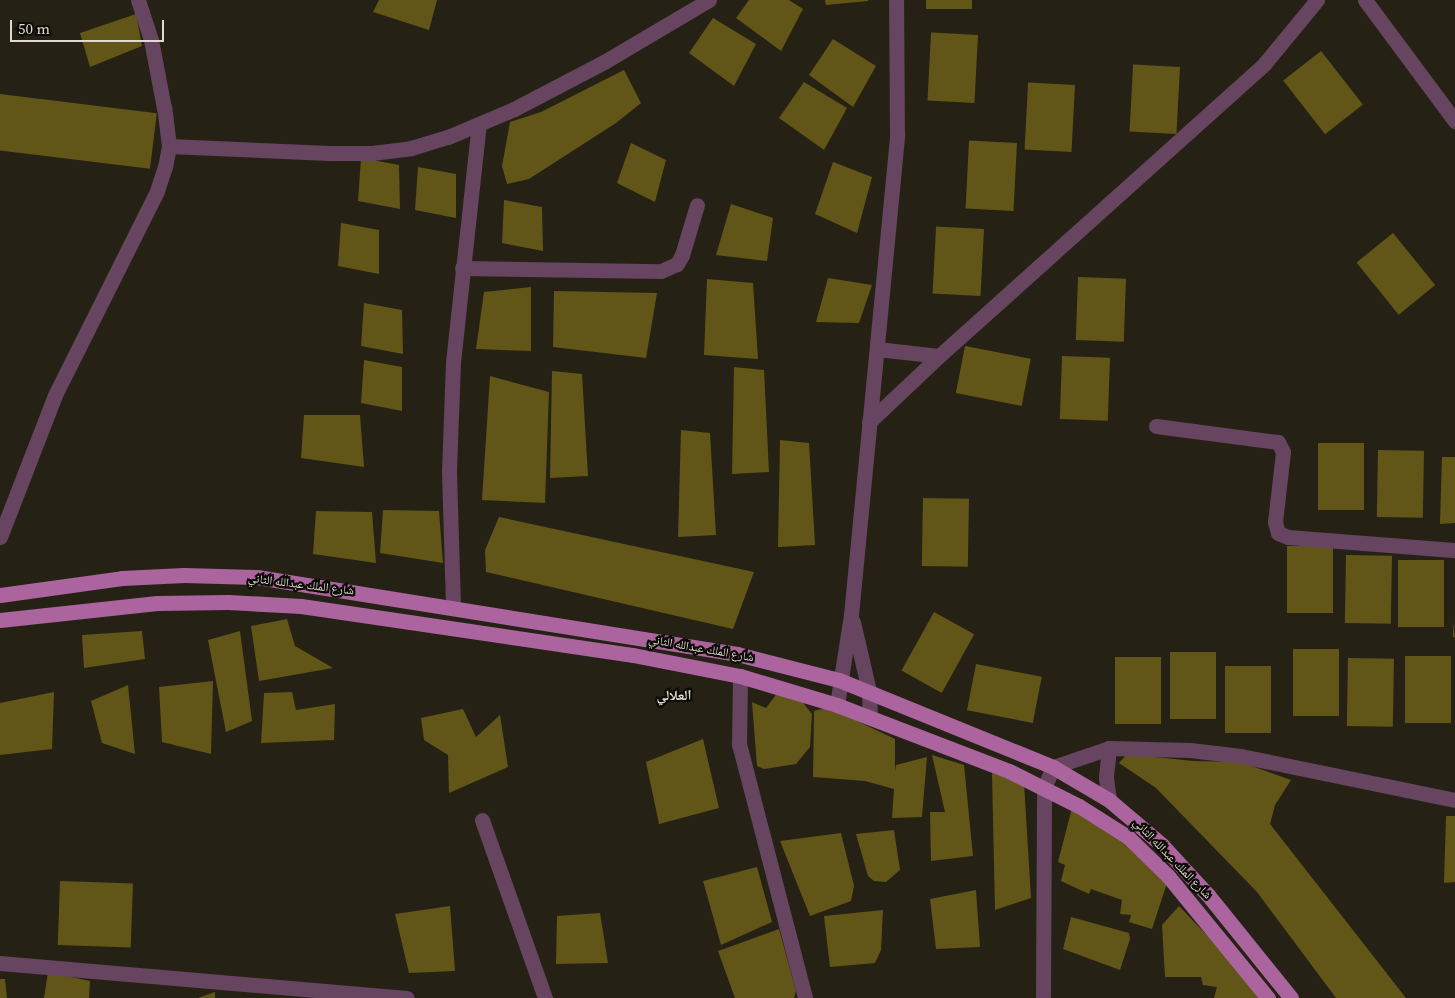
<!DOCTYPE html>
<meta charset="utf-8">
<style>
body{margin:0}
#map{position:relative;width:1455px;height:998px;overflow:hidden;background:#252215;font-family:"Source Serif 4","Noto Naskh Arabic",serif}
div>[style]{position:absolute}
.building>*{inset:0;background:#615517;transform-origin:0 0}
.minor>*{height:15px;margin:-7.5px;padding:0 7.5px;transform-origin:7.5px;border-radius:7.5px;background:#674460}
.major>*{height:15px;margin:-7.5px;padding:0 7.5px;transform-origin:7.5px;border-radius:7.5px;background:#ac649f}
span{translate:-50% -50%;white-space:nowrap;text-align:center;line-height:1.15;-webkit-text-stroke:4.5px #0d0b06;paint-order:stroke}
.street-label{font-size:12px;color:#dddbd2}
.neighbourhood-label{font-size:14px;color:#dddbd2;font-weight:700}
.scale{position:absolute;left:10px;top:20px;width:154px;height:22px;box-sizing:border-box;border:2px solid #dddbd2;border-top:0;padding-left:6px;font-size:15px;line-height:18px;white-space:nowrap;color:#dddbd2;-webkit-text-stroke:4px #0d0b06;paint-order:stroke}
</style>
<div id="map">
<div class="building">
<i style="clip-path:polygon(379px 0,437px 0,429px 30px,373px 12px)"></i>
<i style="clip-path:polygon(749px 0,789px 0,803px 9px,781px 51px,736px 18px)"></i>
<i style="clip-path:polygon(825px 0,868px 0,868px 1px,826px 5px)"></i>
<i style="left:926px;top:0;width:46px;height:9px"></i>
<i style="clip-path:polygon(136px 14px,142px 46px,90px 67px,80px 33px)"></i>
<i style="clip-path:polygon(713px 18px,756px 44px,734px 86px,689px 53px)"></i>
<i style="left:978px;top:35px;width:68px;height:47px;rotate:93deg"></i>
<i style="clip-path:polygon(833px 39px,876px 66px,853px 107px,809px 75px)"></i>
<i style="left:1321px;top:51px;width:68px;height:48px;rotate:52deg"></i>
<i style="left:1180px;top:67px;width:67px;height:47px;rotate:93deg"></i>
<i style="clip-path:polygon(624px 70px,641px 103px,616px 123px,529px 179px,507px 184px,502px 166px,510px 122px,541px 112px)"></i>
<i style="clip-path:polygon(804px 82px,847px 108px,824px 150px,779px 118px)"></i>
<i style="left:1075px;top:85px;width:67px;height:47px;rotate:93deg"></i>
<i style="left:0;top:94px;width:158px;height:56px;rotate:7deg"></i>
<i style="clip-path:polygon(631px 143px,666px 160px,655px 202px,617px 183px)"></i>
<i style="left:1017px;top:143px;width:68px;height:48px;rotate:93deg"></i>
<i style="clip-path:polygon(361px 158px,399px 165px,400px 209px,358px 201px)"></i>
<i style="clip-path:polygon(833px 162px,872px 177px,857px 233px,815px 214px)"></i>
<i style="clip-path:polygon(418px 167px,456px 174px,456px 218px,415px 210px)"></i>
<i style="clip-path:polygon(504px 200px,542px 207px,543px 251px,502px 243px)"></i>
<i style="clip-path:polygon(731px 204px,773px 218px,767px 261px,716px 255px)"></i>
<i style="clip-path:polygon(341px 223px,379px 230px,379px 274px,338px 266px)"></i>
<i style="left:984px;top:229px;width:67px;height:48px;rotate:93deg"></i>
<i style="left:1393px;top:233px;width:67px;height:47px;rotate:51deg"></i>
<i style="left:1078px;top:277px;width:48px;height:63px;rotate:2deg"></i>
<i style="clip-path:polygon(828px 278px,872px 285px,859px 323px,816px 322px)"></i>
<i style="clip-path:polygon(707px 279px,753px 283px,758px 359px,704px 355px)"></i>
<i style="clip-path:polygon(531px 287px,531px 351px,476px 349px,484px 292px)"></i>
<i style="clip-path:polygon(554px 291px,657px 293px,646px 358px,553px 347px)"></i>
<i style="clip-path:polygon(364px 303px,402px 310px,403px 354px,361px 346px)"></i>
<i style="left:965px;top:346px;width:67px;height:48px;rotate:11deg"></i>
<i style="left:1062px;top:356px;width:48px;height:63px;rotate:2deg"></i>
<i style="clip-path:polygon(364px 360px,402px 367px,402px 411px,361px 403px)"></i>
<i style="clip-path:polygon(734px 367px,764px 370px,769px 472px,732px 474px)"></i>
<i style="clip-path:polygon(552px 371px,582px 374px,588px 476px,550px 478px)"></i>
<i style="clip-path:polygon(490px 376px,549px 392px,545px 503px,482px 500px)"></i>
<i style="clip-path:polygon(304px 415px,360px 415px,364px 467px,301px 458px)"></i>
<i style="clip-path:polygon(681px 430px,710px 433px,716px 535px,678px 537px)"></i>
<i style="clip-path:polygon(780px 440px,809px 443px,815px 545px,778px 547px)"></i>
<i style="left:1318px;top:443px;width:46px;height:67px"></i>
<i style="left:1378px;top:450px;width:46px;height:67px;rotate:1deg"></i>
<i style="clip-path:polygon(1442px 457px,1455px 457px,1455px 523px,1440px 524px)"></i>
<i style="left:923px;top:498px;width:46px;height:68px;rotate:1deg"></i>
<i style="clip-path:polygon(383px 510px,439px 511px,443px 563px,380px 553px)"></i>
<i style="clip-path:polygon(316px 511px,372px 512px,376px 563px,313px 554px)"></i>
<i style="clip-path:polygon(499px 517px,754px 572px,733px 629px,486px 572px,485px 550px)"></i>
<i style="left:1287px;top:546px;width:46px;height:67px"></i>
<i style="left:1346px;top:555px;width:46px;height:68px;rotate:1deg"></i>
<i style="left:1398px;top:560px;width:46px;height:67px"></i>
<i style="left:934px;top:612px;width:46px;height:67px;rotate:29deg"></i>
<i style="clip-path:polygon(287px 619px,295px 646px,333px 668px,259px 681px,251px 626px)"></i>
<i style="clip-path:polygon(1453px 622px,1455px 637px,1453px 637px)"></i>
<i style="clip-path:polygon(142px 631px,145px 659px,84px 668px,82px 635px)"></i>
<i style="clip-path:polygon(240px 631px,252px 721px,226px 732px,208px 640px)"></i>
<i style="left:1293px;top:649px;width:46px;height:67px"></i>
<i style="left:1170px;top:652px;width:46px;height:67px"></i>
<i style="left:1405px;top:656px;width:46px;height:67px"></i>
<i style="left:1115px;top:657px;width:46px;height:67px"></i>
<i style="left:1348px;top:658px;width:46px;height:68px;rotate:1deg"></i>
<i style="left:976px;top:664px;width:67px;height:47px;rotate:11deg"></i>
<i style="left:1225px;top:666px;width:46px;height:67px"></i>
<i style="clip-path:polygon(213px 681px,211px 754px,162px 742px,159px 687px)"></i>
<i style="clip-path:polygon(128px 685px,135px 754px,102px 743px,91px 701px)"></i>
<i style="clip-path:polygon(54px 692px,52px 749px,0 755px,0 703px)"></i>
<i style="clip-path:polygon(292px 692px,296px 710px,335px 704px,334px 740px,261px 743px,264px 693px)"></i>
<i style="clip-path:polygon(778px 692px,800px 699px,812px 714px,810px 747px,796px 764px,764px 769px,757px 766px,752px 702px,766px 708px)"></i>
<i style="clip-path:polygon(828px 707px,895px 739px,895px 771px,896px 765px,927px 757px,922px 817px,892px 818px,894px 789px,865px 781px,813px 777px,814px 711px)"></i>
<i style="clip-path:polygon(463px 709px,476px 737px,500px 715px,508px 767px,449px 793px,448px 755px,424px 740px,421px 718px)"></i>
<i style="clip-path:polygon(703px 739px,719px 808px,659px 824px,646px 762px)"></i>
<i style="clip-path:polygon(1127px 754px,1193px 761px,1241px 762px,1291px 780px,1275px 805px,1270px 824px,1406px 998px,1336px 998px,1257px 892px,1156px 788px,1119px 763px)"></i>
<i style="clip-path:polygon(932px 755px,964px 765px,973px 856px,931px 861px,930px 812px,945px 812px)"></i>
<i style="clip-path:polygon(992px 773px,1024px 783px,1031px 898px,995px 910px)"></i>
<i style="clip-path:polygon(1072px 808px,1110px 829px,1167px 883px,1152px 929px,1129px 922px,1131px 915px,1120px 914px,1122px 900px,1091px 889px,1089px 894px,1061px 881px,1065px 865px,1058px 862px)"></i>
<i style="clip-path:polygon(1446px 816px,1455px 816px,1455px 882px,1444px 883px)"></i>
<i style="clip-path:polygon(894px 830px,900px 870px,886px 882px,874px 881px,868px 876px,856px 834px)"></i>
<i style="clip-path:polygon(841px 833px,854px 886px,851px 901px,810px 916px,780px 841px)"></i>
<i style="clip-path:polygon(757px 867px,772px 922px,721px 945px,703px 881px)"></i>
<i style="left:60px;top:881px;width:73px;height:64px;rotate:2deg"></i>
<i style="clip-path:polygon(976px 890px,980px 947px,936px 949px,930px 899px)"></i>
<i style="clip-path:polygon(450px 906px,455px 971px,409px 973px,395px 914px)"></i>
<i style="clip-path:polygon(1179px 906px,1224px 953px,1263px 998px,1214px 998px,1217px 987px,1203px 985px,1201px 977px,1165px 977px,1162px 925px)"></i>
<i style="clip-path:polygon(883px 910px,881px 950px,875px 963px,830px 967px,824px 916px)"></i>
<i style="clip-path:polygon(600px 913px,608px 963px,556px 964px,557px 916px)"></i>
<i style="clip-path:polygon(1071px 917px,1129px 933px,1130px 939px,1120px 970px,1063px 949px)"></i>
<i style="clip-path:polygon(779px 929px,796px 991px,794px 998px,735px 998px,718px 951px)"></i>
<i style="clip-path:polygon(48px 972px,90px 981px,89px 998px,44px 998px)"></i>
<i style="clip-path:polygon(0 979px,5px 979px,7px 998px,0 998px)"></i>
<i style="clip-path:polygon(215px 992px,215px 998px,198px 998px)"></i>
</div>
<div class="minor">
<i style="left:1365px;top:0;width:151px;rotate:53.4deg"></i>
<i style="left:169px;top:146px;width:160px;rotate:2.5deg"></i>
<i style="left:329px;top:153px;width:43px"></i>
<i style="left:372px;top:153px;width:39px;rotate:-7deg"></i>
<i style="left:411px;top:148px;width:39px;rotate:-17deg"></i>
<i style="left:448px;top:137px;width:72px;rotate:-23deg"></i>
<i style="left:514px;top:109px;width:102px;rotate:-27.6deg"></i>
<i style="left:604px;top:62px;width:122px;rotate:-30.6deg"></i>
<i style="left:462px;top:268px;width:199px;rotate:0.9deg"></i>
<i style="left:661px;top:271px;width:17px;rotate:-24deg"></i>
<i style="left:677px;top:264px;width:10px;rotate:-61deg"></i>
<i style="left:682px;top:255px;width:52px;rotate:-73.3deg"></i>
<i style="left:877px;top:349px;width:62px;rotate:6.4deg"></i>
<i style="left:869px;top:422px;width:96px;rotate:-43.3deg"></i>
<i style="left:939px;top:356px;width:438px;rotate:-41.9deg"></i>
<i style="left:1265px;top:63px;width:82px;rotate:-50.5deg"></i>
<i style="left:1156px;top:426px;width:123px;rotate:7.5deg"></i>
<i style="left:1278px;top:442px;width:11px;rotate:63deg"></i>
<i style="left:1283px;top:452px;width:70px;rotate:96.5deg"></i>
<i style="left:1275px;top:522px;width:11px;rotate:75deg"></i>
<i style="left:1278px;top:533px;width:11px;rotate:22deg"></i>
<i style="left:1288px;top:537px;width:168px;rotate:4.5deg"></i>
<i style="left:0;top:537px;width:152px;rotate:-68.8deg"></i>
<i style="left:55px;top:395px;width:228px;rotate:-63.4deg"></i>
<i style="left:157px;top:191px;width:25px;rotate:-72deg"></i>
<i style="left:165px;top:167px;width:21px;rotate:-79deg"></i>
<i style="left:169px;top:146px;width:38px;rotate:-97deg"></i>
<i style="left:164px;top:108px;width:69px;rotate:-100.8deg"></i>
<i style="left:151px;top:40px;width:42px;rotate:-108deg"></i>
<i style="left:453px;top:606px;width:135px;rotate:-91.7deg"></i>
<i style="left:449px;top:471px;width:109px;rotate:-87.9deg"></i>
<i style="left:453px;top:362px;width:239px;rotate:-83.8deg"></i>
<i style="left:853px;top:622px;width:71px;rotate:76.9deg"></i>
<i style="left:869px;top:691px;width:26px;rotate:88deg"></i>
<i style="left:740px;top:676px;width:68px;rotate:90.8deg"></i>
<i style="left:739px;top:744px;width:262px;rotate:75.4deg"></i>
<i style="left:837px;top:705px;width:91px;rotate:-81.2deg"></i>
<i style="left:851px;top:615px;width:483px;rotate:-84.5deg"></i>
<i style="left:897px;top:134px;width:134px;rotate:-90.4deg"></i>
<i style="left:1109px;top:748px;width:30px;rotate:96deg"></i>
<i style="left:1106px;top:778px;width:22px;rotate:82deg"></i>
<i style="left:482px;top:820px;width:189px;rotate:70.5deg"></i>
<i style="left:0;top:963px;width:408px;rotate:4.9deg"></i>
<i style="left:1043px;top:998px;width:210px;rotate:-89.7deg"></i>
<i style="left:1044px;top:788px;width:23px;rotate:-67deg"></i>
<i style="left:1053px;top:767px;width:59px;rotate:-18.7deg"></i>
<i style="left:1109px;top:748px;width:81px;rotate:1.4deg"></i>
<i style="left:1190px;top:750px;width:51px;rotate:6.7deg"></i>
<i style="left:1241px;top:756px;width:218px;rotate:11.6deg"></i>
</div>
<div class="major">
<i style="left:0;top:595px;width:123px;rotate:-7.9deg"></i>
<i style="left:122px;top:578px;width:62px;rotate:-2.8deg"></i>
<i style="left:184px;top:575px;width:73px;rotate:1.6deg"></i>
<i style="left:257px;top:577px;width:486px;rotate:9.1deg"></i>
<i style="left:737px;top:654px;width:105px;rotate:14.3deg"></i>
<i style="left:839px;top:680px;width:231px;rotate:22.1deg"></i>
<i style="left:1053px;top:767px;width:65px;rotate:30.5deg"></i>
<i style="left:1109px;top:800px;width:70px;rotate:40.3deg"></i>
<i style="left:1162px;top:845px;width:68px;rotate:47.4deg"></i>
<i style="left:1208px;top:895px;width:132px;rotate:51.1deg"></i>
<i style="left:0;top:620px;width:158px;rotate:-6.2deg"></i>
<i style="left:157px;top:603px;width:71px;rotate:-0.8deg"></i>
<i style="left:228px;top:602px;width:73px;rotate:3.1deg"></i>
<i style="left:301px;top:606px;width:336px;rotate:8.4deg"></i>
<i style="left:633px;top:655px;width:109px;rotate:11.1deg"></i>
<i style="left:740px;top:676px;width:101px;rotate:16.6deg"></i>
<i style="left:837px;top:705px;width:184px;rotate:21deg"></i>
<i style="left:1009px;top:771px;width:78px;rotate:26.6deg"></i>
<i style="left:1079px;top:806px;width:58px;rotate:32.3deg"></i>
<i style="left:1128px;top:837px;width:56px;rotate:44.3deg"></i>
<i style="left:1168px;top:876px;width:158px;rotate:50.7deg"></i>
</div>
<div class="street-label">
<span style="left:301px;top:585px;rotate:7deg">شارع الملك عبدالله الثاني</span>
<span style="left:701px;top:649px;rotate:10deg">شارع الملك عبدالله الثاني</span>
<span style="left:1172px;top:859px;rotate:46deg">شارع الملك عبدالله الثاني</span>
</div>
<div class="neighbourhood-label">
<span style="left:674px;top:695px">العلالي</span>
</div>
<div class="scale">50 m</div>
</div>
